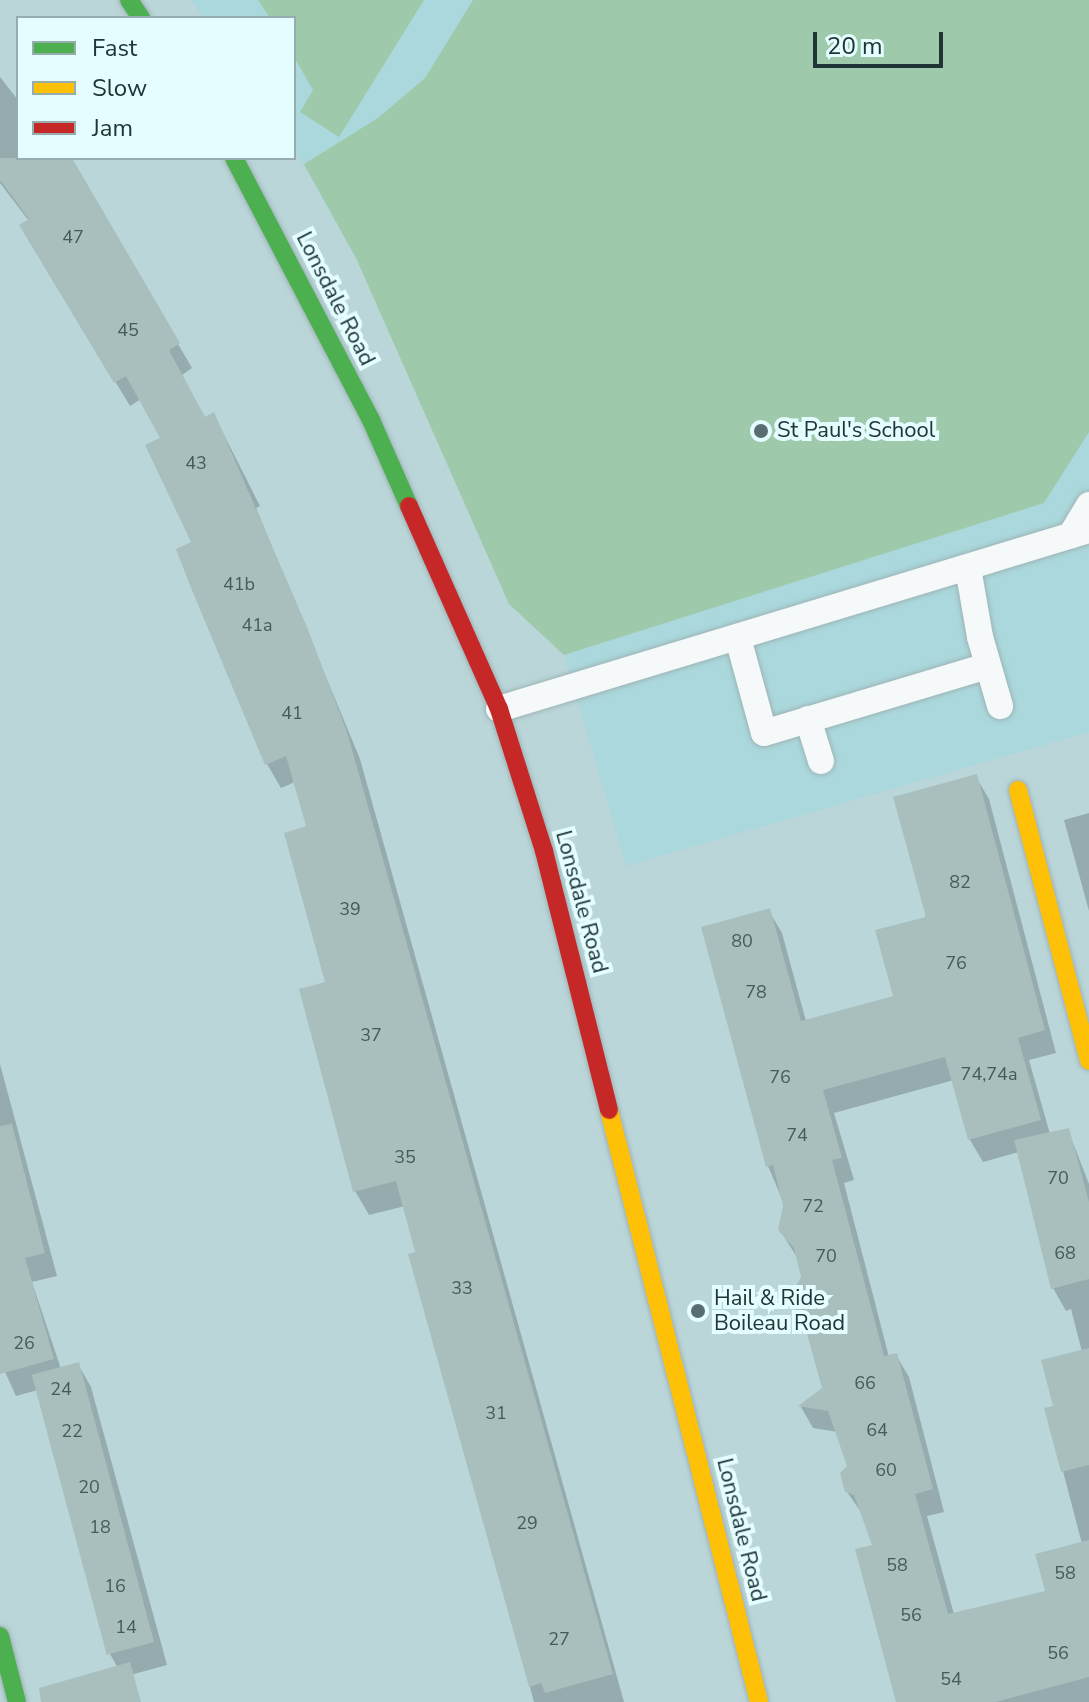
<!DOCTYPE html>
<html>
<head>
<meta charset="utf-8">
<style>
  body { margin:0 }
  #map { position:relative; width:1089px; height:1702px; overflow:hidden; background:#bbd6d9; font-family:"Nunito Sans",sans-serif }
  div>[style] { position:absolute }
  [style*='--x'] { left:calc(var(--x)*1px); top:calc(var(--y)*1px); width:calc(var(--w)*1px); rotate:calc(var(--a)*1deg) }
  .built>* { inset:0; background:#aad8dc }
  .green>* { inset:0; background:#9ecaab }
  .shadow>* { inset:0; background:#0003 }
  .building>* { inset:0; background:#a9bfbe; transform-origin:0 0 }
  .roads { filter:drop-shadow(0 0 2px #9eb4b6) drop-shadow(0 0 2px #9eb4b6) }
  .lane>* { height:26px; margin:-13px; padding:0 13px; transform-origin:13px; border-radius:13px; background:#f5f9f9 }
  .fast>* { height:18px; margin:-9px; padding:0 9px; transform-origin:9px; border-radius:9px; background:#4caf50 }
  .slow>* { height:18px; margin:-9px; padding:0 9px; transform-origin:9px; border-radius:9px; background:#ffc107 }
  .jam>* { height:18px; margin:-9px; padding:0 9px; transform-origin:9px; border-radius:9px; background:#c62828 }
  .dots>* { width:22px; height:22px; translate:-50% -50%; box-sizing:border-box; border:4px solid #e4fdff; border-radius:50% }
  span { translate:-50% -50%; white-space:nowrap; text-align:center; line-height:1.15; -webkit-text-stroke:8px #e4fdff; paint-order:stroke }
  .number-label { font-size:18px; color:#455a5b }
  .number-label span { -webkit-text-stroke-width:0 }
  .street-label { font-size:22px; color:#213537 }
  .poi-label { font-size:22px; color:#213537 }
  .left { translate:0 -50%; text-align:left }
  .legend { position:absolute; left:16px; top:16px; width:280px; height:144px; box-sizing:border-box; background:#e4fdff; border:2px solid #96adaf; margin:0; padding:10px 14px; list-style:none; font-size:24px; color:#213537 }
  .legend li { display:flex; align-items:center; gap:16px; height:40px }
  .legend b { width:40px; border:2px solid #96adaf }
  .scale { position:absolute; left:813px; top:32px; width:130px; height:36px; box-sizing:border-box; border:4px solid #213537; border-top:0; padding-left:10px; font-size:24px; line-height:28px; white-space:nowrap; color:#213537; -webkit-text-stroke:6px #e4fdff; paint-order:stroke }
</style>
</head>
<body>
<div id="map">
  <div class="built">
    <i style="clip-path:polygon(191px 0,1089px 0,1089px 732px,626px 866px,564px 655px,509px 604px,356px 258px,294px 149px,294px 18px,203px 18px)"></i>
  </div>
  <div class="green">
    <i style="clip-path:polygon(258px 0,424px 0,339px 137px,300px 112px,313px 90px,294px 57px,294px 18px,270px 18px)"></i>
    <i style="clip-path:polygon(473px 0,1089px 0,1089px 432px,1044px 503px,564px 655px,509px 604px,356px 258px,304px 164px,378px 118px,425px 78px)"></i>
  </div>
  <div class="shadow">
    <i style="clip-path:polygon(0 77px,18px 100px,18px 158px,64px 158px,85px 184px,192px 368px,182px 375px,205px 419px,214px 415px,260px 506px,256px 508px,360px 759px,624px 1702px,534px 1702px,411px 1255px,417px 1253px,405px 1206px,369px 1215px,355px 1191px,308px 828px,295px 782px,281px 788px,267px 764px,163px 439px,141px 399px,130px 406px,36px 250px,29px 221px,0 183px)"></i>
    <i style="clip-path:polygon(evenodd,976px 777px,989px 799px,1056px 1053px,1029px 1060px,1050px 1134px,1068px 1130px,1089px 1184px,1089px 1702px,898px 1702px,874px 1546px,863px 1515px,847px 1492px,850px 1467px,838px 1432px,813px 1428px,801px 1407px,824px 1389px,798px 1259px,780px 1230px,785px 1206px,768px 1166px,769px 911px,782px 933px,806px 1021px,896px 997px,976px 777px,954px 1080px,970px 1140px,983px 1162px,1019px 1152px,1053px 1288px,1066px 1311px,1071px 1309px,1082px 1352px,1055px 1408px,1047px 1410px,1082px 1544px,1047px 1592px,954px 1614px,927px 1516px,944px 1512px,909px 1377px,896px 1355px,889px 1357px,844px 1183px,854px 1180px,834px 1113px,954px 1080px)"></i>
    <i style="clip-path:polygon(1089px 813px,1089px 911px,1064px 820px)"></i>
    <i style="clip-path:polygon(0 1064px,57px 1276px,32px 1282px,61px 1369px,78px 1364px,91px 1387px,167px 1665px,123px 1677px,110px 1654px,38px 1390px,16px 1396px,0 1361px)"></i>
  </div>
  <div class="building">
    <i style="clip-path:polygon(0 158px,72px 158px,180px 343px,169px 350px,205px 417px,214px 412px,307px 627px,347px 732px,613px 1674px,545px 1693px,541px 1683px,529px 1687px,408px 1254px,415px 1252px,396px 1181px,353px 1192px,299px 989px,325px 982px,284px 833px,306px 826px,286px 756px,265px 765px,189px 583px,176px 549px,191px 542px,145px 445px,160px 438px,126px 376px,114px 383px,19px 225px,29px 219px,0 180px)"></i>
    <i style="clip-path:polygon(977px 774px,1045px 1030px,1018px 1038px,1041px 1120px,968px 1140px,945px 1057px,823px 1090px,842px 1158px,832px 1160px,884px 1356px,897px 1353px,933px 1489px,915px 1494px,948px 1614px,1045px 1591px,1035px 1554px,1089px 1540px,1089px 1677px,995px 1702px,896px 1702px,855px 1549px,872px 1545px,854px 1495px,845px 1492px,840px 1473px,847px 1466px,828px 1411px,798px 1406px,822px 1388px,804px 1323px,789px 1298px,801px 1277px,794px 1248px,778px 1230px,783px 1206px,773px 1165px,766px 1167px,701px 927px,770px 908px,801px 1021px,893px 996px,875px 930px,926px 917px,893px 797px)"></i>
    <i style="clip-path:polygon(12px 1124px,45px 1253px,25px 1258px,54px 1359px,0 1374px,0 1126px)"></i>
    <i style="clip-path:polygon(1069px 1128px,1089px 1202px,1089px 1279px,1051px 1289px,1014px 1140px)"></i>
    <i style="clip-path:polygon(1089px 1348px,1089px 1465px,1061px 1472px,1044px 1408px,1053px 1406px,1041px 1360px)"></i>
    <i style="left:79px;top:1362px;width:290px;height:49px;rotate:75deg"></i>
    <i style="clip-path:polygon(130px 1662px,141px 1702px,41px 1702px,39px 1688px)"></i>
  </div>
  <div class="roads">
    <div class="lane">
      <i style="--x:1071;--y:535;--w:35;--a:-59"></i>
      <i style="--x:968;--y:568;--w:70;--a:80.1"></i>
      <i style="--x:980;--y:637;--w:72;--a:73.8"></i>
      <i style="--x:738;--y:638;--w:98;--a:74.7"></i>
      <i style="--x:764;--y:733;--w:233;--a:-16.7"></i>
      <i style="--x:499;--y:709;--w:617;--a:-16.88"></i>
      <i style="--x:808;--y:719;--w:44;--a:72.8"></i>
    </div>
    <div class="fast">
      <i style="--x:129;--y:0;--w:22;--a:56"></i>
      <i style="--x:234;--y:158;--w:296;--a:62.4"></i>
      <i style="--x:371;--y:420;--w:94;--a:66.2"></i>
      <i style="--x:0;--y:1636;--w:68;--a:75.6"></i>
    </div>
    <div class="slow">
      <i style="--x:1018;--y:790;--w:280;--a:75.3"></i>
      <i style="--x:609;--y:1110;--w:611;--a:75.78"></i>
    </div>
    <div class="jam">
      <i style="--x:409;--y:506;--w:222;--a:66.1"></i>
      <i style="--x:499;--y:709;--w:149;--a:72.4"></i>
      <i style="--x:544;--y:851;--w:267;--a:75.9"></i>
    </div>
  </div>
  <div class="dots">
    <i style="left:761px;top:431px;background:#576d70"></i>
    <i style="left:698px;top:1311px;background:#576d70"></i>
  </div>
  <div class="number-label">
    <span style="left:73px;top:237px">47</span>
    <span style="left:128px;top:330px">45</span>
    <span style="left:196px;top:463px">43</span>
    <span style="left:239px;top:584px">41b</span>
    <span style="left:257px;top:625px">41a</span>
    <span style="left:292px;top:713px">41</span>
    <span style="left:960px;top:882px">82</span>
    <span style="left:350px;top:909px">39</span>
    <span style="left:742px;top:941px">80</span>
    <span style="left:956px;top:963px">76</span>
    <span style="left:756px;top:992px">78</span>
    <span style="left:371px;top:1035px">37</span>
    <span style="left:989px;top:1074px">74,74a</span>
    <span style="left:780px;top:1077px">76</span>
    <span style="left:797px;top:1135px">74</span>
    <span style="left:405px;top:1157px">35</span>
    <span style="left:1058px;top:1178px">70</span>
    <span style="left:813px;top:1206px">72</span>
    <span style="left:1065px;top:1253px">68</span>
    <span style="left:826px;top:1256px">70</span>
    <span style="left:462px;top:1288px">33</span>
    <span style="left:24px;top:1343px">26</span>
    <span style="left:865px;top:1383px">66</span>
    <span style="left:61px;top:1389px">24</span>
    <span style="left:496px;top:1413px">31</span>
    <span style="left:877px;top:1430px">64</span>
    <span style="left:72px;top:1431px">22</span>
    <span style="left:886px;top:1470px">60</span>
    <span style="left:89px;top:1487px">20</span>
    <span style="left:527px;top:1523px">29</span>
    <span style="left:100px;top:1527px">18</span>
    <span style="left:897px;top:1565px">58</span>
    <span style="left:1065px;top:1573px">58</span>
    <span style="left:115px;top:1586px">16</span>
    <span style="left:911px;top:1615px">56</span>
    <span style="left:126px;top:1627px">14</span>
    <span style="left:559px;top:1639px">27</span>
    <span style="left:1058px;top:1653px">56</span>
    <span style="left:951px;top:1679px">54</span>
  </div>
  <div class="street-label">
    <span style="left:335px;top:299px;rotate:63deg">Lonsdale Road</span>
    <span style="left:581px;top:902px;rotate:75deg">Lonsdale Road</span>
    <span style="left:741px;top:1530px;rotate:76deg">Lonsdale Road</span>
  </div>
  <div class="poi-label">
    <span class="left" style="left:777px;top:431px">St Paul's School</span>
    <span class="left" style="left:714px;top:1311px">Hail &amp; Ride<br>Boileau Road</span>
  </div>
  <ul class="legend">
  <li><b style="height:10px;background:#4caf50"></b>Fast</li>
  <li><b style="height:10px;background:#ffc107"></b>Slow</li>
  <li><b style="height:10px;background:#c62828"></b>Jam</li>
  </ul>
  <div class="scale">20 m</div>
</div>
</body>
</html>
